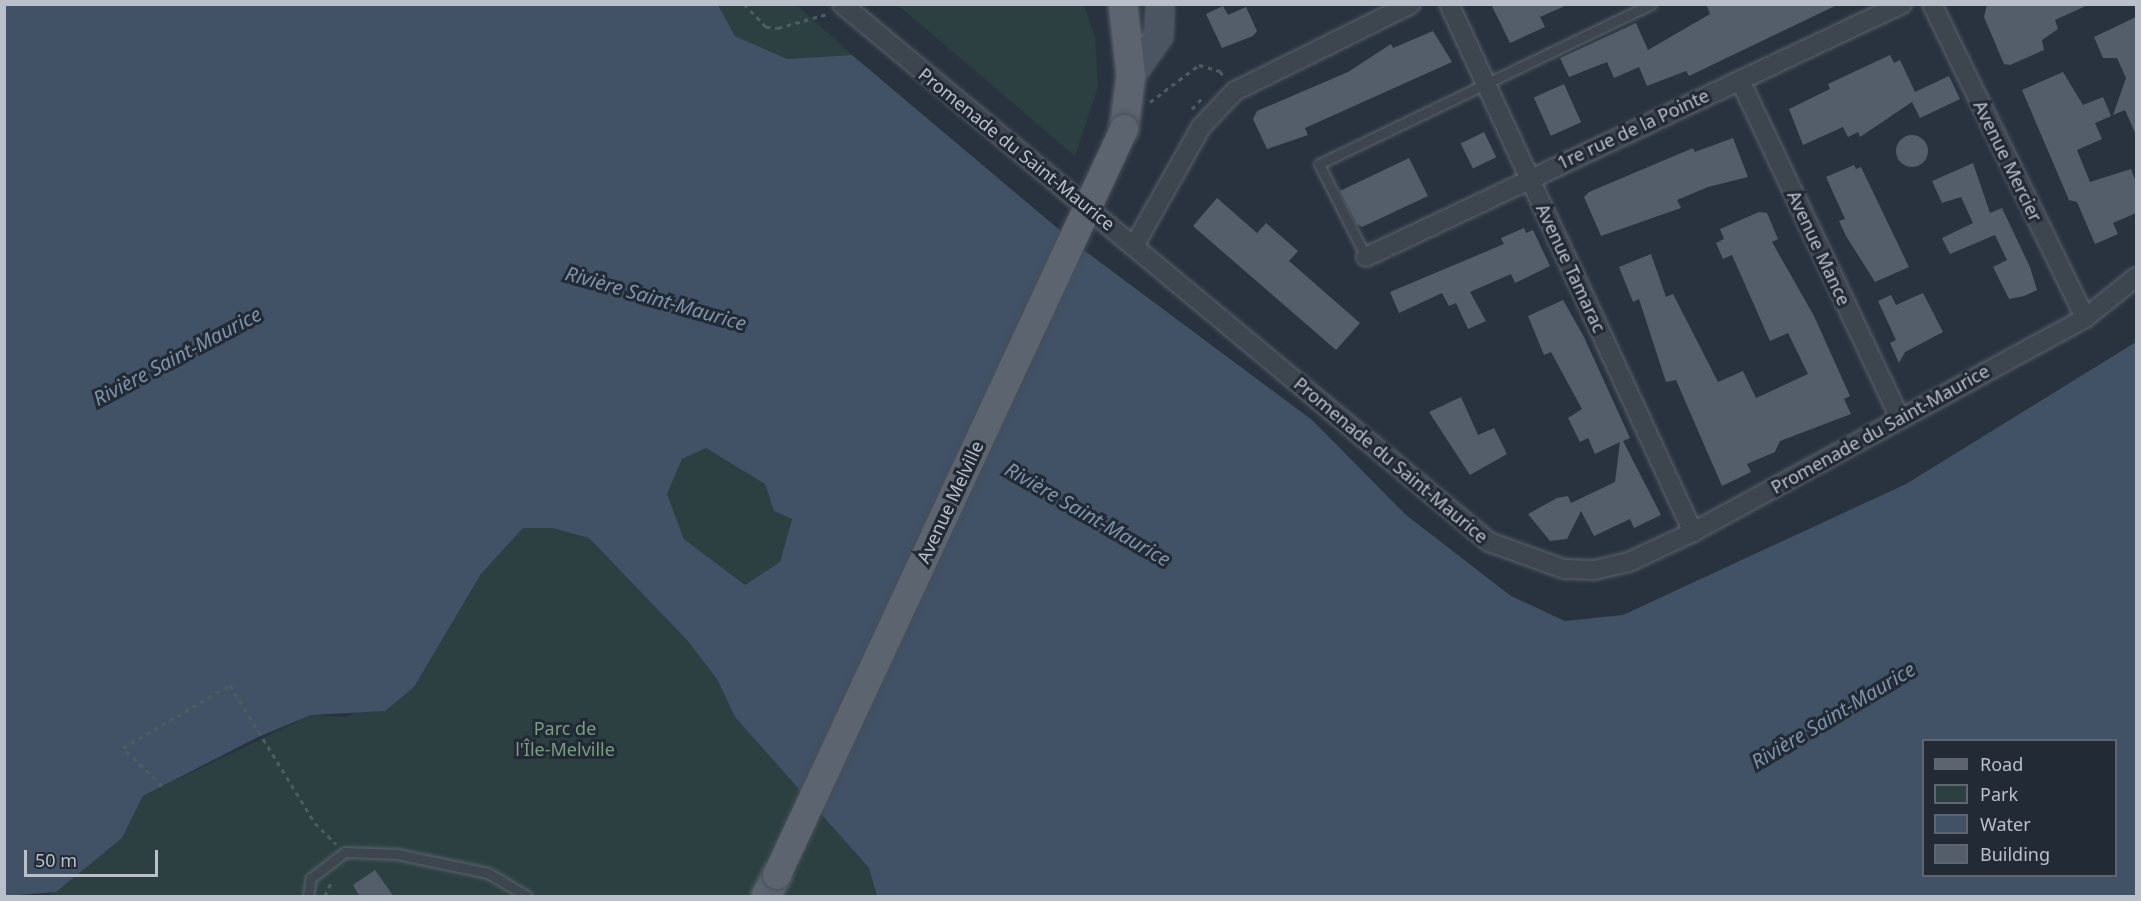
<!DOCTYPE html>
<html>
<head>
<meta charset="utf-8">
<style>
  body { margin:0 }
  #map { position:relative; width:2141px; height:901px; overflow:hidden; background:#29333f; font-family:"Noto Sans",sans-serif }
  div>[style] { position:absolute }
  [style*='--x'] { left:calc(var(--x)*1px); top:calc(var(--y)*1px); width:calc(var(--w)*1px); rotate:calc(var(--a)*1deg) }
  .green>* { inset:0; background:#2c4041 }
  .water>* { inset:0; background:#415266 }
  .building>* { inset:0; background:#535e6a; transform-origin:0 0 }
  .round { border-radius:50% }
  .path>* { height:3px; margin-top:-1.5px; transform-origin:0; background:repeating-linear-gradient(90deg,#4b5d5f 0 4.5px,transparent 0 9px) }
  .roads { filter:drop-shadow(0 0 2px #5b636d) drop-shadow(0 0 2px #5b636d) }
  .lane>* { height:9px; margin:-4.5px; padding:0 4.5px; transform-origin:4.5px; border-radius:4.5px; background:#3d454f }
  .street>* { height:18px; margin:-9px; padding:0 9px; transform-origin:9px; border-radius:9px; background:#3d454f }
  .secondary>* { height:26px; margin:-13px; padding:0 13px; transform-origin:13px; border-radius:13px; background:#4b5562 }
  .primary>* { height:28px; margin:-14px; padding:0 14px; transform-origin:14px; border-radius:14px; background:#5b646f }
  .bridges { filter:drop-shadow(0 0 2px #474e58) drop-shadow(0 0 2px #474e58) }
  .primary-bridge>* { height:28px; margin:-14px; padding:0 14px; transform-origin:14px; border-radius:14px; background:#5b646f }
  span { translate:-50% -50%; white-space:nowrap; text-align:center; line-height:1.15; -webkit-text-stroke:6px #222a35; paint-order:stroke }
  .street-label { font-size:18px; color:#bac0ca }
  .park-label { font-size:18px; color:#7a9d81 }
  .water-label { font-size:20px; color:#7e92aa; font-style:italic }
  .frame { position:absolute; inset:0; border:6px solid #bac0ca; pointer-events:none }
  .legend { position:absolute; left:1922px; top:739px; width:195px; height:138px; box-sizing:border-box; background:#222a35; border:2px solid #5f6671; margin:0; padding:8px 10px; list-style:none; font-size:18px; color:#bac0ca }
  .legend li { display:flex; align-items:center; gap:12px; height:30px }
  .legend b { width:30px; border:2px solid #5f6671 }
  .scale { position:absolute; left:24px; top:850px; width:134px; height:27px; box-sizing:border-box; border:3px solid #bac0ca; border-top:0; padding-left:8px; font-size:18px; line-height:21px; white-space:nowrap; color:#bac0ca; -webkit-text-stroke:4px #222a35; paint-order:stroke }
</style>
</head>
<body>
<div id="map">
  <div class="green">
    <i style="clip-path:polygon(718px 5px,797px 5px,852px 55px,787px 59px,735px 36px)"></i>
    <i style="clip-path:polygon(898px 5px,1084px 5px,1095px 38px,1098px 87px,1075px 156px)"></i>
    <i style="clip-path:polygon(706px 448px,765px 484px,774px 511px,792px 518px,780px 562px,745px 585px,684px 539px,667px 494px,682px 459px)"></i>
    <i style="clip-path:polygon(523px 528px,552px 528px,589px 538px,687px 640px,717px 679px,735px 717px,869px 868px,877px 896px,48px 896px,122px 838px,143px 796px,311px 715px,346px 717px,414px 687px,481px 574px)"></i>
  </div>
  <div class="water">
    <i style="clip-path:polygon(evenodd,5px 5px,718px 5px,735px 36px,787px 59px,852px 55px,1081px 248px,1312px 420px,1406px 515px,1511px 596px,1565px 621px,1623px 615px,1906px 484px,2136px 342px,2136px 896px,877px 896px,869px 868px,735px 717px,717px 679px,687px 640px,589px 538px,552px 528px,523px 528px,481px 574px,414px 687px,385px 711px,311px 715px,258px 737px,143px 796px,122px 838px,56px 892px,5px 896px,5px 5px,706px 448px,765px 484px,774px 511px,792px 519px,780px 562px,745px 585px,684px 539px,667px 494px,682px 459px,706px 448px,5px 5px,1924px 740px,2116px 740px,2116px 876px,1924px 876px,1924px 740px)"></i>
  </div>
  <div class="building">
    <i style="clip-path:polygon(1491px 4px,1569px 4px,1540px 17px,1545px 27px,1510px 43px)"></i>
    <i style="clip-path:polygon(1706px 4px,1837px 5px,1689px 76px,1686px 71px,1647px 86px,1639px 67px,1614px 78px,1607px 62px,1569px 77px,1560px 58px,1636px 23px,1648px 50px,1710px 14px)"></i>
    <i style="clip-path:polygon(1987px 4px,2090px 4px,2055px 20px,2058px 29px,2042px 40px,2044px 50px,2010px 65px,2004px 64px,1984px 17px)"></i>
    <i style="clip-path:polygon(1223px 6px,1228px 15px,1246px 7px,1257px 31px,1253px 36px,1222px 48px,1206px 14px)"></i>
    <i style="clip-path:polygon(2136px 17px,2136px 135px,2125px 110px,2113px 115px,2126px 78px,2117px 58px,2103px 58px,2094px 37px)"></i>
    <i style="clip-path:polygon(1433px 31px,1452px 62px,1305px 128px,1308px 135px,1267px 149px,1253px 119px,1257px 111px,1348px 72px,1391px 44px,1393px 48px)"></i>
    <i style="clip-path:polygon(1890px 55px,1894px 63px,1900px 60px,1915px 92px,1949px 76px,1960px 99px,1920px 118px,1912px 102px,1860px 137px,1858px 132px,1848px 137px,1843px 127px,1803px 145px,1789px 109px,1830px 89px,1828px 84px)"></i>
    <i style="clip-path:polygon(2063px 72px,2083px 105px,2103px 97px,2111px 116px,2095px 123px,2102px 139px,2077px 150px,2090px 182px,2131px 169px,2136px 182px,2136px 213px,2113px 223px,2118px 234px,2095px 244px,2077px 202px,2069px 200px,2022px 90px)"></i>
    <i style="left:1564px;top:84px;width:42px;height:33px;rotate:66deg"></i>
    <i style="left:1484px;top:132px;width:28px;height:26px;rotate:64deg"></i>
    <i class="round" style="left:1896px;top:135px;width:32px;height:32px"></i>
    <i style="clip-path:polygon(1733px 138px,1748px 177px,1708px 187px,1677px 200px,1681px 208px,1601px 236px,1584px 197px,1589px 192px,1693px 148px,1695px 152px)"></i>
    <i style="clip-path:polygon(1409px 158px,1428px 196px,1362px 227px,1357px 224px,1340px 191px)"></i>
    <i style="clip-path:polygon(1973px 163px,1990px 213px,2002px 208px,2030px 267px,2037px 290px,2024px 296px,2009px 299px,1993px 267px,2007px 260px,1995px 235px,1950px 254px,1942px 238px,1973px 223px,1961px 197px,1942px 203px,1932px 181px)"></i>
    <i style="clip-path:polygon(1854px 165px,1856px 169px,1861px 167px,1909px 267px,1875px 282px,1846px 236px,1839px 221px,1845px 219px,1826px 177px)"></i>
    <i style="clip-path:polygon(1217px 198px,1257px 233px,1266px 223px,1298px 251px,1289px 261px,1360px 323px,1336px 350px,1193px 226px)"></i>
    <i style="clip-path:polygon(1759px 212px,1767px 213px,1778px 239px,1772px 242px,1814px 316px,1850px 396px,1844px 399px,1851px 414px,1780px 441px,1775px 452px,1747px 464px,1751px 472px,1722px 486px,1676px 380px,1666px 382px,1639px 299px,1633px 302px,1619px 267px,1651px 254px,1666px 297px,1673px 294px,1718px 382px,1743px 371px,1756px 398px,1808px 374px,1788px 333px,1770px 341px,1732px 255px,1723px 259px,1716px 243px,1724px 239px,1720px 229px)"></i>
    <i style="clip-path:polygon(1524px 228px,1526px 233px,1533px 230px,1550px 266px,1515px 283px,1511px 274px,1470px 292px,1486px 321px,1468px 329px,1456px 303px,1449px 306px,1442px 293px,1399px 313px,1390px 292px,1504px 244px,1501px 238px)"></i>
    <i style="clip-path:polygon(1923px 293px,1943px 332px,1905px 352px,1899px 363px,1890px 343px,1896px 340px,1878px 301px,1891px 295px,1896px 305px)"></i>
    <i style="clip-path:polygon(1563px 300px,1584px 337px,1630px 438px,1623px 441px,1661px 515px,1634px 528px,1630px 519px,1594px 536px,1581px 511px,1567px 539px,1550px 541px,1528px 514px,1557px 498px,1568px 496px,1571px 503px,1615px 482px,1620px 442px,1595px 454px,1588px 438px,1580px 442px,1568px 418px,1582px 409px,1551px 352px,1544px 355px,1528px 316px)"></i>
    <i style="clip-path:polygon(1461px 397px,1478px 435px,1494px 428px,1507px 454px,1470px 475px,1429px 412px)"></i>
    <i style="clip-path:polygon(375px 870px,394px 897px,360px 897px,353px 885px)"></i>
  </div>
  <div class="path">
    <i style="--x:744;--y:4;--w:32;--a:46"></i>
    <i style="--x:766;--y:27;--w:12;--a:5"></i>
    <i style="--x:778;--y:28;--w:51;--a:-15.9"></i>
    <i style="--x:1150;--y:102;--w:61;--a:-37.1"></i>
    <i style="--x:1199;--y:65;--w:22;--a:16"></i>
    <i style="--x:1220;--y:71;--w:9;--a:58"></i>
    <i style="--x:1192;--y:109;--w:16;--a:-47"></i>
    <i style="--x:162;--y:786;--w:54;--a:-135.7"></i>
    <i style="--x:123;--y:748;--w:124;--a:-30.5"></i>
    <i style="--x:230;--y:685;--w:162;--a:58.4"></i>
    <i style="--x:315;--y:823;--w:30;--a:45"></i>
    <i style="--x:325;--y:896;--w:17;--a:-66"></i>
  </div>
  <div class="roads">
    <div class="lane">
      <i style="--x:1366;--y:257;--w:104;--a:-116.8"></i>
      <i style="--x:1319;--y:164;--w:369;--a:-25.7"></i>
      <i style="--x:308;--y:896;--w:18;--a:-81"></i>
      <i style="--x:311;--y:878;--w:43;--a:-37.4"></i>
      <i style="--x:345;--y:852;--w:52;--a:2.2"></i>
      <i style="--x:397;--y:854;--w:93;--a:11.8"></i>
      <i style="--x:488;--y:873;--w:45;--a:30.5"></i>
    </div>
    <div class="street">
      <i style="--x:842;--y:4;--w:841;--a:39.74"></i>
      <i style="--x:1489;--y:542;--w:80;--a:19.8"></i>
      <i style="--x:1564;--y:569;--w:30;--a:2"></i>
      <i style="--x:1594;--y:570;--w:36;--a:-13"></i>
      <i style="--x:1629;--y:562;--w:71;--a:-25.1"></i>
      <i style="--x:1693;--y:532;--w:447;--a:-28.6"></i>
      <i style="--x:2085;--y:318;--w:65;--a:-38.8"></i>
      <i style="--x:1449;--y:4;--w:582;--a:65.2"></i>
      <i style="--x:1932;--y:4;--w:349;--a:64"></i>
      <i style="--x:1740;--y:80;--w:373;--a:64.7"></i>
      <i style="--x:1134;--y:246;--w:137;--a:-60.6"></i>
      <i style="--x:1201;--y:127;--w:50;--a:-46.6"></i>
      <i style="--x:1235;--y:91;--w:196;--a:-26.3"></i>
      <i style="--x:1366;--y:257;--w:593;--a:-25.27"></i>
    </div>
    <div class="secondary">
      <i style="--x:1131;--y:75;--w:48;--a:-54.3"></i>
      <i style="--x:1159;--y:36;--w:32;--a:-88"></i>
    </div>
    <div class="primary">
      <i style="--x:1123;--y:4;--w:71;--a:83.6"></i>
      <i style="--x:1131;--y:75;--w:54;--a:97.4"></i>
      <i style="--x:766;--y:896;--w:24;--a:-62"></i>
    </div>
  </div>
  <div class="bridges">
    <div class="primary-bridge">
      <i style="--x:777;--y:875;--w:823;--a:-65.05"></i>
    </div>
  </div>
  <div class="street-label">
    <span style="left:1633px;top:129px;rotate:-25deg">1re rue de la Pointe</span>
    <span style="left:1017px;top:149px;rotate:39deg">Promenade du Saint-Maurice</span>
    <span style="left:2008px;top:161px;rotate:64deg">Avenue Mercier</span>
    <span style="left:1819px;top:248px;rotate:65deg">Avenue Mance</span>
    <span style="left:1571px;top:268px;rotate:65deg">Avenue Tamarac</span>
    <span style="left:1880px;top:429px;rotate:-29deg">Promenade du Saint-Maurice</span>
    <span style="left:1391px;top:460px;rotate:40deg">Promenade du Saint-Maurice</span>
    <span style="left:950px;top:502px;rotate:-65deg">Avenue Melville</span>
  </div>
  <div class="park-label">
    <span style="left:565px;top:739px">Parc de<br>l'Île-Melville</span>
  </div>
  <div class="water-label">
    <span style="left:656px;top:298px;rotate:16deg">Rivière Saint-Maurice</span>
    <span style="left:177px;top:356px;rotate:-28deg">Rivière Saint-Maurice</span>
    <span style="left:1088px;top:514px;rotate:30deg">Rivière Saint-Maurice</span>
    <span style="left:1833px;top:715px;rotate:-31deg">Rivière Saint-Maurice</span>
  </div>
  <div class="frame"></div>
  <ul class="legend">
  <li><b style="height:8px;background:#5b646f"></b>Road</li>
  <li><b style="height:16px;background:#2c4041"></b>Park</li>
  <li><b style="height:16px;background:#415266"></b>Water</li>
  <li><b style="height:16px;background:#535e6a"></b>Building</li>
  </ul>
  <div class="scale">50 m</div>
</div>
</body>
</html>
